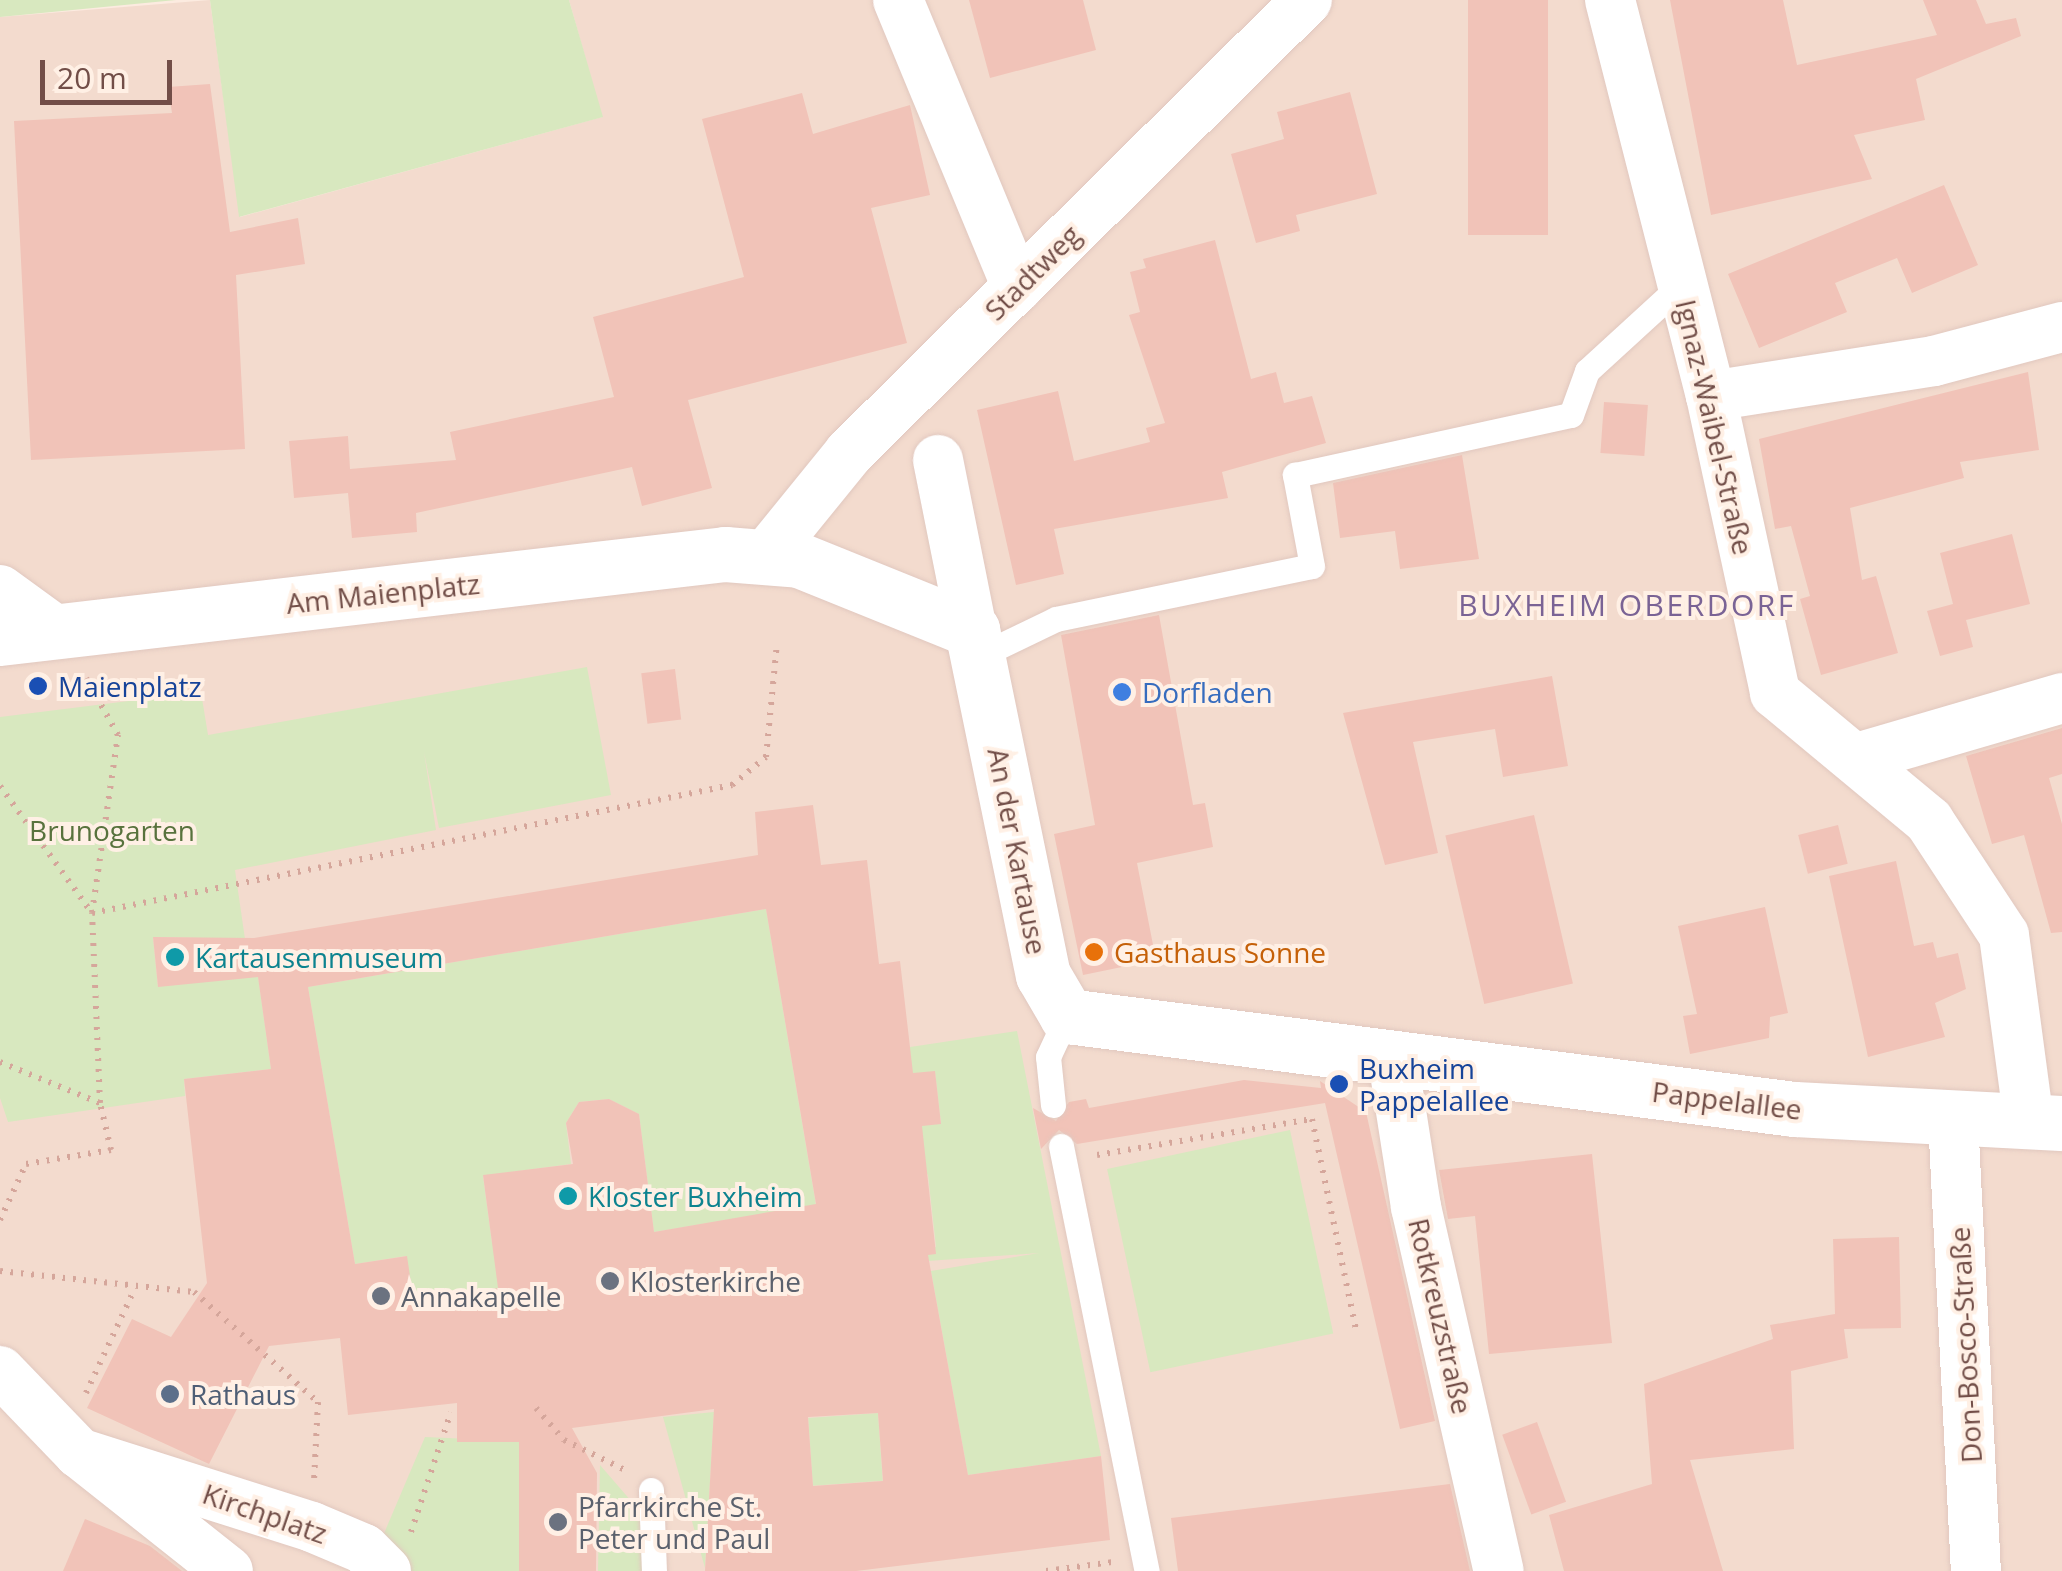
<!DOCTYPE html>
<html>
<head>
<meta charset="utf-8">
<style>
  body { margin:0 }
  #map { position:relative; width:2062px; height:1571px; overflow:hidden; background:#fcebe0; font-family:"Open Sans",sans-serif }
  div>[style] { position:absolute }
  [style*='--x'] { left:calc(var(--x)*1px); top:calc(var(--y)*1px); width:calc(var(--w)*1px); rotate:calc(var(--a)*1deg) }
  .residential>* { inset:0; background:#f3dbce }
  .green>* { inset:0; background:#d8e8bf; transform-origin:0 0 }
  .building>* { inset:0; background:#f1c3b8; transform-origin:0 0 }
  .path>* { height:6px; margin-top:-3px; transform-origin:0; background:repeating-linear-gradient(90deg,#d5a69b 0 2.5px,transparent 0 10.5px) }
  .roads { filter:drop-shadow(0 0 2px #e1c8bf) drop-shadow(0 0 2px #e1c8bf) }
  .service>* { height:25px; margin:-12.5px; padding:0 12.5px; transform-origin:12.5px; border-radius:12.5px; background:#fff }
  .minor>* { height:50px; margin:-25px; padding:0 25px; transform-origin:25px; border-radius:25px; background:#fff }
  .tertiary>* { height:55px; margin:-27.5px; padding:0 27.5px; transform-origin:27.5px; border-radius:27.5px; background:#fff }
  .dots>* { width:28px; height:28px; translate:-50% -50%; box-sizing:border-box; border:5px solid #fff0e5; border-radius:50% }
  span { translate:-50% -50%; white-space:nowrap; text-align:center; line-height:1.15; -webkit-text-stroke:8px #fff0e5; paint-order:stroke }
  .street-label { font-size:28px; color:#724e48 }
  .transit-label { font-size:28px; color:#164399 }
  .left { translate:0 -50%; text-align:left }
  .shop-label { font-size:28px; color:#366cbe }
  .park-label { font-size:28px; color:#58723d }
  .food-label { font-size:28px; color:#c56008 }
  .culture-label { font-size:28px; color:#0d838f }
  .worship-label { font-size:28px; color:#5b616d }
  .service-label { font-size:28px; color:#4e5e75 }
  .neighbourhood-label { font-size:30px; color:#7a6395; letter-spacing:2.5px }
  .scale { position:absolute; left:40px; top:60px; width:132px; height:45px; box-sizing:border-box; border:5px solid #724e48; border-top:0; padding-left:12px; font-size:30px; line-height:35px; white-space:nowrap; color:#724e48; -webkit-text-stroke:8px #fff0e5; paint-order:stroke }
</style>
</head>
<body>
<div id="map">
  <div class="residential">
    <i style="clip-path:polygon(210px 0,240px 217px,602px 117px,569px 0,2062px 0,2062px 1571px,0 1571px,0 17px)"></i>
  </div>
  <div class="green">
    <i style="clip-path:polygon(0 0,176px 0,0 17px)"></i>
    <i style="clip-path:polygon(210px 0,569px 0,603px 117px,239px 217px)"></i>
    <i style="clip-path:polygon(587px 667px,611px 795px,439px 828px,424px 752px,436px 830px,235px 870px,245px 939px,153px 937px,158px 987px,256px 962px,271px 1069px,184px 1079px,185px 1096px,8px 1122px,0 1098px,0 717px,201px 692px,208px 735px)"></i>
    <i style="clip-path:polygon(766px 909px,816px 1205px,654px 1232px,639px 1114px,609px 1099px,579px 1102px,566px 1123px,571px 1164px,483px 1176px,492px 1243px,538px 1237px,565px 1277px,414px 1303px,406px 1256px,355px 1264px,308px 987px)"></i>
    <i style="clip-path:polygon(1017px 1031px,1101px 1456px,968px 1475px,931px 1271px,1039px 1253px,900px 1263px,898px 1251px,936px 1247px,928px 1175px,883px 1130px,941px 1123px,935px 1072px,868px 1078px,910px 1047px)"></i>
    <i style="left:1290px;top:1130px;width:208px;height:187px;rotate:78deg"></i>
    <i style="clip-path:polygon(714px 1412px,705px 1568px,663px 1417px)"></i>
    <i style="left:878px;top:1413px;width:68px;height:70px;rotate:86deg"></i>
    <i style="clip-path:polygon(425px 1437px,536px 1442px,519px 1571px,368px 1571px)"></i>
    <i style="clip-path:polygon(600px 1465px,651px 1524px,651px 1571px,598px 1571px)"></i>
  </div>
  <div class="building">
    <i style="clip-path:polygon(969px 0,1083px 0,1096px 50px,990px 78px)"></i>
    <i style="left:1468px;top:0;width:80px;height:235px"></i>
    <i style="clip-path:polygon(1670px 0,1783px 0,1797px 65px,1937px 35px,1923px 0,1976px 0,1986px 24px,2016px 18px,2021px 36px,1916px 79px,1925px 120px,1854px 135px,1872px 179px,1711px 215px)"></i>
    <i style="clip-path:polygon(210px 84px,230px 232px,298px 218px,305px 264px,236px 275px,245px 449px,31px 460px,14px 121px,172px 113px,168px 87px)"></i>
    <i style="clip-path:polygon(1350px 92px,1377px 194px,1296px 215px,1300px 231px,1256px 243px,1231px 154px,1284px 139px,1277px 112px)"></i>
    <i style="clip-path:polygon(802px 93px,813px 134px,910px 105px,930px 195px,871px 208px,907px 343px,688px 400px,712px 488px,642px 506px,632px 467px,416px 513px,417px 532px,352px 538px,348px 493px,294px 498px,289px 441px,348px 436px,350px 469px,456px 460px,450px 432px,614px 397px,593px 317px,744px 277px,702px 119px)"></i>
    <i style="clip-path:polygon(1944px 185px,1978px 265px,1912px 293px,1897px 258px,1835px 283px,1847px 312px,1759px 348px,1728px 274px)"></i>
    <i style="clip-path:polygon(1215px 240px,1251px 379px,1276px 372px,1284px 403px,1312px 396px,1326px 443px,1222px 472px,1228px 498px,1054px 529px,1064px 574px,1016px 585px,977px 410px,1058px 391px,1074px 461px,1150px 442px,1146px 428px,1165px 423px,1129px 315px,1140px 312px,1130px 272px,1146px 268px,1143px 259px)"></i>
    <i style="clip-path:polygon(2028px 372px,2039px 450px,1960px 462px,1964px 478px,1850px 508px,1862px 580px,1876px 576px,1898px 653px,1821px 675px,1800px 599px,1810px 596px,1791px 526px,1775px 529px,1759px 439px)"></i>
    <i style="left:1604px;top:402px;width:44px;height:51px;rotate:4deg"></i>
    <i style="clip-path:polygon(1462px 455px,1479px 559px,1400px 569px,1395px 531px,1340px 538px,1333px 483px)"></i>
    <i style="clip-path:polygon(2012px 534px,2030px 604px,1966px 620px,1973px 647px,1940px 656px,1927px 611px,1953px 604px,1940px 553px)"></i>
    <i style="clip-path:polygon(1159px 615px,1193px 805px,1205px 803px,1213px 847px,1137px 863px,1156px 960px,1083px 975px,1054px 834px,1095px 825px,1061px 635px)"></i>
    <i style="left:675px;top:669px;width:51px;height:34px;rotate:83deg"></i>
    <i style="clip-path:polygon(1552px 676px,1568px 766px,1503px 777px,1495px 729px,1413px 742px,1438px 853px,1385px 865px,1343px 713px)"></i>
    <i style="clip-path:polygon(2062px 728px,2062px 774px,2049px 778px,2062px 824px,2062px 932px,2051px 933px,2024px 835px,1992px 844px,1966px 756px)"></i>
    <i style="clip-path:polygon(evenodd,813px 805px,821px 865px,867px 860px,879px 964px,900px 961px,913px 1073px,935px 1071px,941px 1124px,922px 1126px,936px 1254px,928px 1255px,968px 1475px,1101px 1456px,1110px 1540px,856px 1571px,705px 1571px,714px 1409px,572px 1428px,597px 1473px,596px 1571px,519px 1571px,519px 1442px,457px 1442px,457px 1403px,348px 1415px,340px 1338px,269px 1346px,209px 1464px,87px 1408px,132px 1319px,171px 1337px,207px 1283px,184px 1079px,271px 1069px,258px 977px,158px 987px,153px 937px,254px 938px,758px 855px,755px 812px,813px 805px,766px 909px,816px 1204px,654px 1232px,639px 1114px,609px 1099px,579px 1102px,566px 1123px,573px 1164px,483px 1175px,498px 1288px,414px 1303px,407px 1256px,355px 1264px,308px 987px,766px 909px,813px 805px,878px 1413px,883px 1481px,813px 1486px,808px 1417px,878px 1413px)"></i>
    <i style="left:1534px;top:815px;width:173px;height:91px;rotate:77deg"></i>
    <i style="left:1838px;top:825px;width:40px;height:41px;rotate:76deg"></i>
    <i style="clip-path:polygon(1896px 861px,1914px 946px,1933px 942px,1937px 958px,1958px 953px,1966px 989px,1935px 1003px,1945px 1037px,1868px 1057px,1829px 876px)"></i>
    <i style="clip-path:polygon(1765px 907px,1788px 1013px,1770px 1017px,1769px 1038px,1690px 1054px,1683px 1016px,1697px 1014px,1678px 926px)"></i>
    <i style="clip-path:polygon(1244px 1080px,1321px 1088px,1320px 1081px,1366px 1112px,1435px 1421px,1400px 1429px,1325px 1103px,1077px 1144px,1059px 1130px,1041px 1149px,1033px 1108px,1056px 1121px,1069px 1102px,1086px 1099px,1089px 1108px)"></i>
    <i style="clip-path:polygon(1592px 1154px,1612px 1343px,1489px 1354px,1475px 1216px,1448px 1219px,1439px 1170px)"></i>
    <i style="clip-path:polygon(1899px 1237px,1901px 1328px,1844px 1329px,1848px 1358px,1791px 1371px,1794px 1449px,1690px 1460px,1723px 1571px,1564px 1571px,1549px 1515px,1652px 1484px,1644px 1384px,1773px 1339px,1770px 1325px,1835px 1314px,1833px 1239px)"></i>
    <i style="left:1537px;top:1422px;width:85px;height:37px;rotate:70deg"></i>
    <i style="clip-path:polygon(1450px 1484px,1470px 1571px,1178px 1571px,1171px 1518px)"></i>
    <i style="clip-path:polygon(85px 1519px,150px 1546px,182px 1571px,63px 1571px)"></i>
  </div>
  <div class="path">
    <i style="--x:0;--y:786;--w:157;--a:54.1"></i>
    <i style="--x:92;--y:913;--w:653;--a:-11.31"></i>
    <i style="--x:732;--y:785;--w:44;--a:-39.5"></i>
    <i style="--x:766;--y:757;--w:115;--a:-84.5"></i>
    <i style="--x:0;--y:1062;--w:108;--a:22.3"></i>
    <i style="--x:1097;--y:1155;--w:218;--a:-9.5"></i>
    <i style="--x:1312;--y:1119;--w:216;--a:78.2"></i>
    <i style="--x:0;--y:1220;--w:62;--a:-65.1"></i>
    <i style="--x:26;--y:1164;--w:86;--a:-9.4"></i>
    <i style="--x:111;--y:1150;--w:48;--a:-103.2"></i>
    <i style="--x:100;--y:1103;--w:190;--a:-92.4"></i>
    <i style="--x:92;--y:913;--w:180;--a:-81.7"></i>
    <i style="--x:118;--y:735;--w:65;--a:-119.3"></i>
    <i style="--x:0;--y:1271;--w:195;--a:6.2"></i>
    <i style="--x:194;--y:1292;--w:166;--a:41.6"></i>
    <i style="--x:318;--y:1402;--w:78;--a:92.9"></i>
    <i style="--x:86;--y:1393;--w:114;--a:-65"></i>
    <i style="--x:536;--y:1408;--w:43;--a:48.8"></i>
    <i style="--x:564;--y:1440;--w:70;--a:26.2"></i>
    <i style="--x:411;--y:1532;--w:126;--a:-71.6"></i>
    <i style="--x:1046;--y:1571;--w:68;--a:-7.7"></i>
  </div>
  <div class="roads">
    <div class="service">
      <i style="--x:979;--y:656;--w:85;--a:-25.7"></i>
      <i style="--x:1056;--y:619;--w:261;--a:-11.7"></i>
      <i style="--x:1312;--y:566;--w:93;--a:-100.6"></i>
      <i style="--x:1295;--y:475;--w:282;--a:-12.3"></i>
      <i style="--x:1571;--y:415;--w:47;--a:-70"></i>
      <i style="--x:1587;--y:371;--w:127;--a:-42.5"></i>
      <i style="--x:1053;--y:1105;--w:48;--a:-95.9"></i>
      <i style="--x:1048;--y:1057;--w:45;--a:-65.1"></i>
      <i style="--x:1061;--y:1146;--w:434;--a:78.6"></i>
      <i style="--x:651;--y:1490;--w:81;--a:87.9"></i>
    </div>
    <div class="minor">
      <i style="--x:898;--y:0;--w:311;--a:67.5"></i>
      <i style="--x:1610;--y:0;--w:409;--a:75.7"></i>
      <i style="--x:1711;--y:396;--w:304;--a:77.8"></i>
      <i style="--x:1775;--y:693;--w:200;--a:39.7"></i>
      <i style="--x:1929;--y:821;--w:136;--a:56.7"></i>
      <i style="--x:2004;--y:935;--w:190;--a:82.4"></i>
      <i style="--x:1711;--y:396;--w:226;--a:-8.9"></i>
      <i style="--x:1934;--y:361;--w:132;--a:-14.9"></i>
      <i style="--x:938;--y:460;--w:173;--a:78.7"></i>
      <i style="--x:767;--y:554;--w:130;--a:-50.9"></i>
      <i style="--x:849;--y:453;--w:644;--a:-44.69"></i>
      <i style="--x:0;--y:590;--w:68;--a:36"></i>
      <i style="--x:1857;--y:758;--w:214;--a:-16.3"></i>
      <i style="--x:1393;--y:1060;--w:149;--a:81.1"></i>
      <i style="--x:1416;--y:1207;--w:373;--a:77.2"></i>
      <i style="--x:1953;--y:1119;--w:453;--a:87.1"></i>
      <i style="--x:0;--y:1371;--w:114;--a:46.1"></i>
      <i style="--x:79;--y:1453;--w:190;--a:38.4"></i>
      <i style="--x:79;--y:1453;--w:244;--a:17.6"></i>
      <i style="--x:312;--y:1527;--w:56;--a:22.9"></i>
      <i style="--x:364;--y:1549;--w:31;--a:45"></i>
    </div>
    <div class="tertiary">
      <i style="--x:0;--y:638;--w:730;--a:-6.61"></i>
      <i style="--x:725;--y:554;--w:74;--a:4.6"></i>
      <i style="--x:799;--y:560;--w:187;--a:22"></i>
      <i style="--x:972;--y:630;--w:352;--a:78.4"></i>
      <i style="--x:1043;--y:975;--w:48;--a:59.7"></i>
      <i style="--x:1067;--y:1016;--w:733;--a:7.29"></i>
      <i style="--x:1794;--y:1109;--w:268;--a:3"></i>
    </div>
  </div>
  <div class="dots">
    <i style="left:38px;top:686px;background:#1a4fb4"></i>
    <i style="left:1122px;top:692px;background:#3f7fe0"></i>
    <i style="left:1094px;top:952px;background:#e8710a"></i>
    <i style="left:175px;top:957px;background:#0f9aa8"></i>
    <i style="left:1339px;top:1084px;background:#1a4fb4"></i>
    <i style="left:568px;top:1196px;background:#0f9aa8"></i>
    <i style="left:610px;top:1281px;background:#6b7280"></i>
    <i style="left:381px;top:1296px;background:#6b7280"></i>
    <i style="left:170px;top:1394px;background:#5c6f8a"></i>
    <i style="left:558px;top:1522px;background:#6b7280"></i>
  </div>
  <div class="street-label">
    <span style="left:1032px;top:272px;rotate:-45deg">Stadtweg</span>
    <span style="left:1715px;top:427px;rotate:77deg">Ignaz-Waibel-Straße</span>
    <span style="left:383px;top:593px;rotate:-6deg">Am Maienplatz</span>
    <span style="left:1018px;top:851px;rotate:79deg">An der Kartause</span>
    <span style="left:1727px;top:1100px;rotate:7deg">Pappelallee</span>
    <span style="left:1441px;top:1316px;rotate:77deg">Rotkreuzstraße</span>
    <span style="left:1965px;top:1345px;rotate:-93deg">Don-Bosco-Straße</span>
    <span style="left:265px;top:1513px;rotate:19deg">Kirchplatz</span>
  </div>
  <div class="transit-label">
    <span class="left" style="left:58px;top:686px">Maienplatz</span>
    <span class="left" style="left:1359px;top:1084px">Buxheim<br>Pappelallee</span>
  </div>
  <div class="shop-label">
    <span class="left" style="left:1142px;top:692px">Dorfladen</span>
  </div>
  <div class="park-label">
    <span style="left:112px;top:830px">Brunogarten</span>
  </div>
  <div class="food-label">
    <span class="left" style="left:1114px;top:952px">Gasthaus Sonne</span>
  </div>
  <div class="culture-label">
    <span class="left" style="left:195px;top:957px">Kartausenmuseum</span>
    <span class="left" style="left:588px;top:1196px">Kloster Buxheim</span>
  </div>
  <div class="worship-label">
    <span class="left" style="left:630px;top:1281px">Klosterkirche</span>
    <span class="left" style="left:401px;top:1296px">Annakapelle</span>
    <span class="left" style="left:578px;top:1522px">Pfarrkirche St.<br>Peter und Paul</span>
  </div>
  <div class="service-label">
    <span class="left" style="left:190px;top:1394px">Rathaus</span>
  </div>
  <div class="neighbourhood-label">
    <span style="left:1627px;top:605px">BUXHEIM OBERDORF</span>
  </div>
  <div class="scale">20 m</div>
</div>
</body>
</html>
